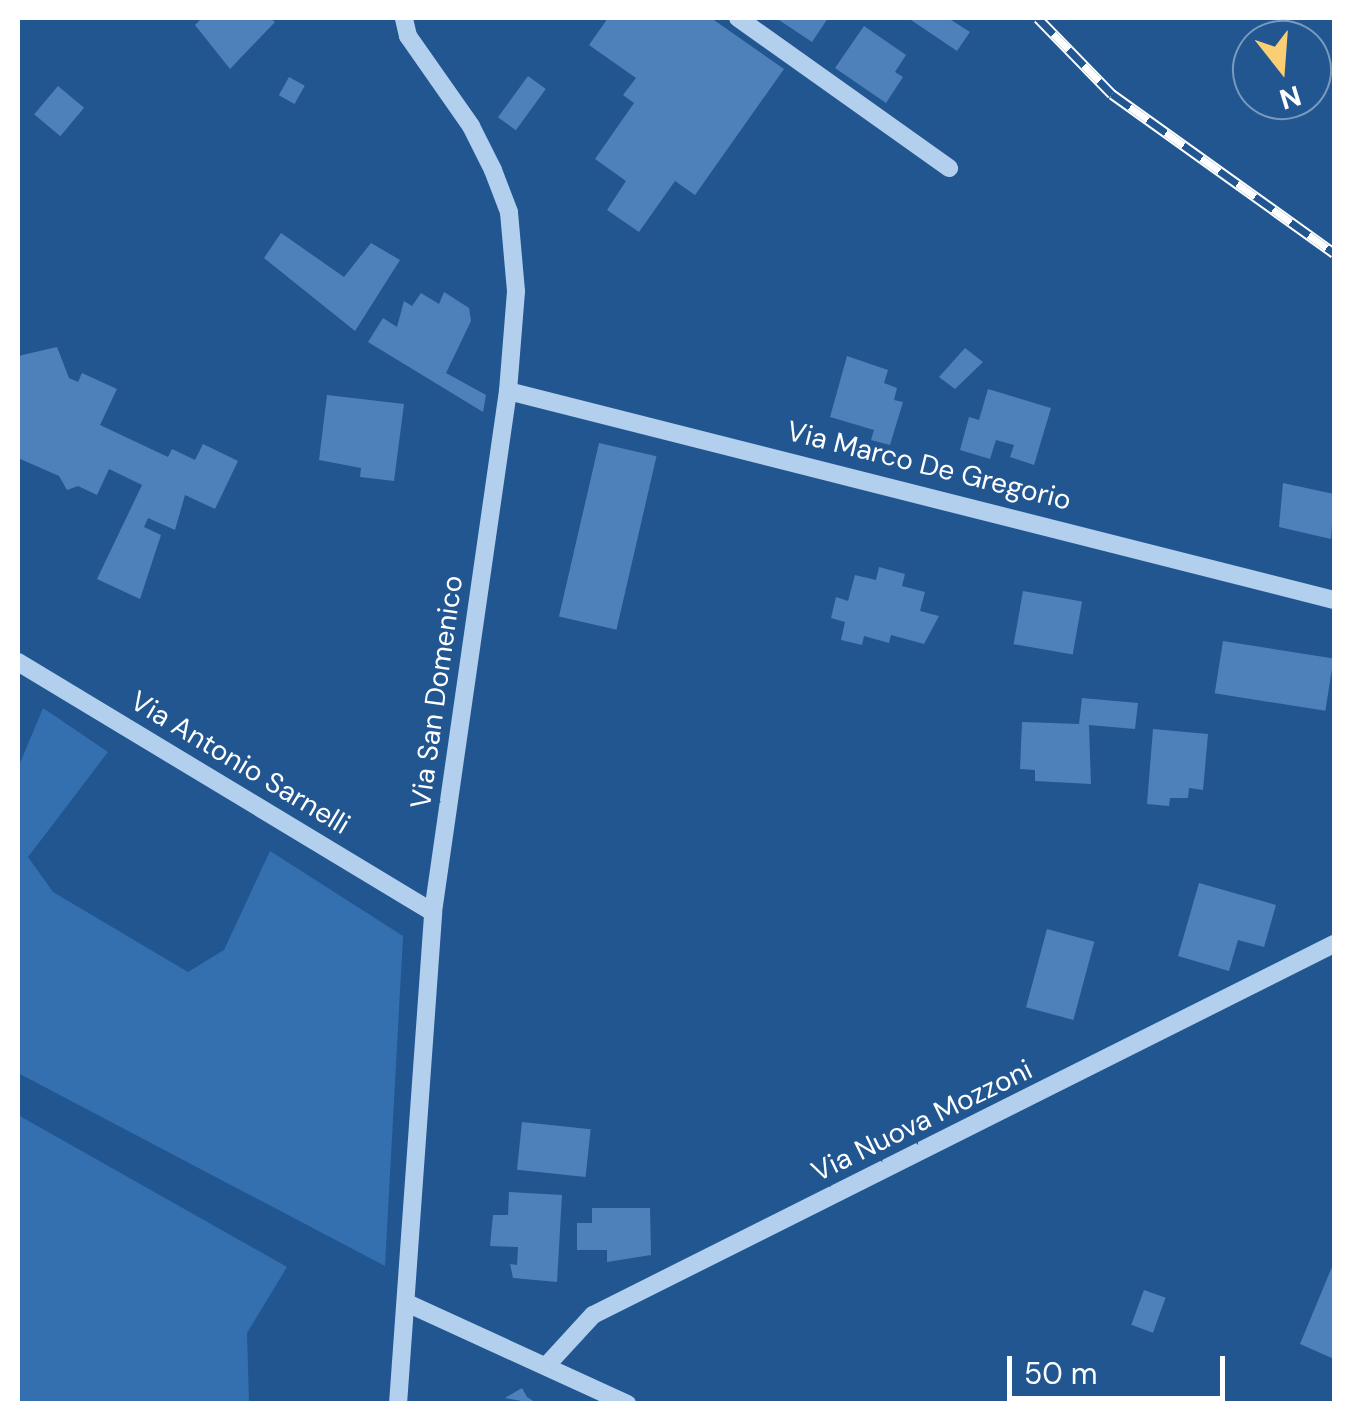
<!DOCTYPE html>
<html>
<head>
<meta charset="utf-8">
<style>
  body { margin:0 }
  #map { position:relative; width:1352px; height:1421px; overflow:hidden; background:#215691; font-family:"DM Sans",sans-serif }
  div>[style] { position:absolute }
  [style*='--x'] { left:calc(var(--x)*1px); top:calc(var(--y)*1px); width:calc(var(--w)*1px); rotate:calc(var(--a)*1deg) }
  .green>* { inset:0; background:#3470af }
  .building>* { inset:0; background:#4e81ba; transform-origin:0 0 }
  .minor>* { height:18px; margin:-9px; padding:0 9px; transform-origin:9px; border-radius:9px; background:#b2cfed }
  .rail>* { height:11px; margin-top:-5.5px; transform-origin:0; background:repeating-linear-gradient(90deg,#215691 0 22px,#fff 0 44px); box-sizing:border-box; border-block:2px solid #fff }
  span { translate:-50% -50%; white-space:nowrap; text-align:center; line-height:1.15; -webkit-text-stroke:9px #215691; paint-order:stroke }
  .street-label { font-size:28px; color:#fff }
  .frame { position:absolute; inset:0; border:20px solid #fff; pointer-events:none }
  .north { position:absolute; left:1232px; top:20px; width:100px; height:100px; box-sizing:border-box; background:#215691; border:2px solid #7a9abd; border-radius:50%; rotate:163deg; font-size:28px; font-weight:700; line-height:40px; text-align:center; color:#fff }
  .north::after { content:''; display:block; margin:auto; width:35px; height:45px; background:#facf73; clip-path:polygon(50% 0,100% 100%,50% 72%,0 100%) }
  .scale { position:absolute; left:1007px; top:1356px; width:218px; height:45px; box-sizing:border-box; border:5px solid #fff; border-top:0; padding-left:12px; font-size:30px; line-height:35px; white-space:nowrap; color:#fff; -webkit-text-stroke:8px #215691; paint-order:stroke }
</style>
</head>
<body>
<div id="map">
  <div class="green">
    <i style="clip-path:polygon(43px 708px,108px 752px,28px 857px,53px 892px,188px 972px,224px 950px,270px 851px,403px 936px,385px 1266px,18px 1073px,18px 768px)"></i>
    <i style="clip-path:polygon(18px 1115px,287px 1267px,247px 1333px,249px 1403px,18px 1403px)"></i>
  </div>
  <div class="building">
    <i style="clip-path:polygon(202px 18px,270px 18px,275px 22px,230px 69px,195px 25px)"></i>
    <i style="clip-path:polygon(608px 18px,711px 18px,784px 69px,695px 195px,675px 181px,639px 232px,607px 210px,626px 181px,595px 159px,634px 103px,623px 95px,636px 78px,589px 45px)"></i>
    <i style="clip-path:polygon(776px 18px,828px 18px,812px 42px)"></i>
    <i style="clip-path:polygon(948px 18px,970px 32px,957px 51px,911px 20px)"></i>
    <i style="clip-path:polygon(864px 26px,906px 55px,895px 72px,903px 77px,886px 103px,835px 68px)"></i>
    <i style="left:528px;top:76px;width:22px;height:51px;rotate:36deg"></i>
    <i style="left:289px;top:77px;width:18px;height:21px;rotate:29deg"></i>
    <i style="left:58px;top:86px;width:34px;height:37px;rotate:40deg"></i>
    <i style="clip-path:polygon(281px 233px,344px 277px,371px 243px,400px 260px,355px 331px,264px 258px)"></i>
    <i style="clip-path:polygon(444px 292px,469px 308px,471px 321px,446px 373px,486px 395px,483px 412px,368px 342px,383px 318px,397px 327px,404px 301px,412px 306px,421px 293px,439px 304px)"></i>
    <i style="clip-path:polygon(57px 347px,69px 378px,78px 382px,82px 373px,117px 389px,100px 425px,168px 457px,172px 449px,195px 460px,203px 444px,238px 461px,215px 509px,185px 495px,175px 530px,148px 518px,144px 527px,161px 535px,140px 599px,97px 579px,142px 485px,109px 469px,97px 495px,78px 486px,67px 490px,59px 476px,18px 458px,18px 356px)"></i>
    <i style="clip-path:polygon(965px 348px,983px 362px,955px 389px,939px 377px)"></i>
    <i style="clip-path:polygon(847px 356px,888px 370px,884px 383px,897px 388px,894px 400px,903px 402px,890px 445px,871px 440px,874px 430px,830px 417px)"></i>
    <i style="clip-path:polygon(988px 389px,1051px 408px,1034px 465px,1010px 457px,1014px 445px,996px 440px,990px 459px,960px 450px,969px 417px,979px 420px)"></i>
    <i style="clip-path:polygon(327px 395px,404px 404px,394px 481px,360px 477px,361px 468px,319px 460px)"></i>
    <i style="left:599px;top:443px;width:59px;height:178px;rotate:13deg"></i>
    <i style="clip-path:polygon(1283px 483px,1334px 494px,1331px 539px,1279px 527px)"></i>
    <i style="clip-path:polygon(879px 567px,905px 574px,902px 586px,925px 592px,920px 611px,939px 616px,924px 644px,891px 635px,889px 643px,864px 636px,862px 645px,841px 640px,845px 622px,831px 618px,836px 597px,848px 601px,855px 575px,876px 580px)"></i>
    <i style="left:1023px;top:591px;width:60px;height:54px;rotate:10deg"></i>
    <i style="left:1223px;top:641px;width:112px;height:53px;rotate:9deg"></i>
    <i style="clip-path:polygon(1082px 698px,1138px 703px,1135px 729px,1089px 725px,1091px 784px,1035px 781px,1035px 770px,1020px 769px,1022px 722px,1079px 724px)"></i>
    <i style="clip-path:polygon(1153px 729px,1208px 734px,1203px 790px,1189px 788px,1188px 798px,1170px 798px,1169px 806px,1147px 804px)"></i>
    <i style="clip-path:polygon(1199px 883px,1276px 905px,1264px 947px,1238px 940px,1229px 971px,1178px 956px)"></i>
    <i style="left:1047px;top:929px;width:49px;height:81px;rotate:15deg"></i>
    <i style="left:522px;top:1122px;width:69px;height:48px;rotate:6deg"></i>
    <i style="clip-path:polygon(509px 1192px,562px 1195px,557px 1282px,513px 1278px,510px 1264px,517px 1265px,518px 1247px,490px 1246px,493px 1215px,508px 1215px)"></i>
    <i style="clip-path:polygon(592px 1208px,650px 1208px,651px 1255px,607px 1262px,607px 1250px,577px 1250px,577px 1223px,592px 1223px)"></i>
    <i style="clip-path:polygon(1334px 1262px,1334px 1359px,1300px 1344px)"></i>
    <i style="left:1144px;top:1290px;width:23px;height:37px;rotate:20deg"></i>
    <i style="clip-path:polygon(522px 1388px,527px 1397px,538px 1404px,505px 1398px)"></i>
  </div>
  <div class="minor">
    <i style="--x:738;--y:18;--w:259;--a:35.4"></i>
    <i style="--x:508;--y:391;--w:852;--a:14.2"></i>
    <i style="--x:18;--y:662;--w:484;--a:31.1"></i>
    <i style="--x:409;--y:1304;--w:240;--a:24.6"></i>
    <i style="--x:547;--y:1365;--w:68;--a:-47.4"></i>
    <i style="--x:593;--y:1315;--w:829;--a:-26.6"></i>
    <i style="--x:398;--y:1404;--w:493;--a:-85.9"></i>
    <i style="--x:433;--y:912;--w:526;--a:-81.81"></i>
    <i style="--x:508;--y:391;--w:100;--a:-85.4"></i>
    <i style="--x:516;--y:291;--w:79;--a:-95.1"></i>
    <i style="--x:509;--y:212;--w:45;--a:-110.9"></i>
    <i style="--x:493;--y:170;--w:49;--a:-116.6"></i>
    <i style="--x:471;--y:126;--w:110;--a:-125"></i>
    <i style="--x:408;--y:36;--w:18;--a:-103"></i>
  </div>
  <div class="rail">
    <i style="--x:1038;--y:18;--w:106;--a:45.8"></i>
    <i style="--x:1112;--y:94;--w:273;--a:35.6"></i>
  </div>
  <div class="street-label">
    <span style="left:929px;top:466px;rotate:14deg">Via Marco De Gregorio</span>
    <span style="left:437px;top:692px;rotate:-82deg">Via San Domenico</span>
    <span style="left:240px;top:763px;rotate:31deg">Via Antonio Sarnelli</span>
    <span style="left:922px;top:1121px;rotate:-26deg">Via Nuova Mozzoni</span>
  </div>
  <div class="frame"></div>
  <div class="north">N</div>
  <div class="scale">50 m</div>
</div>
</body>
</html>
